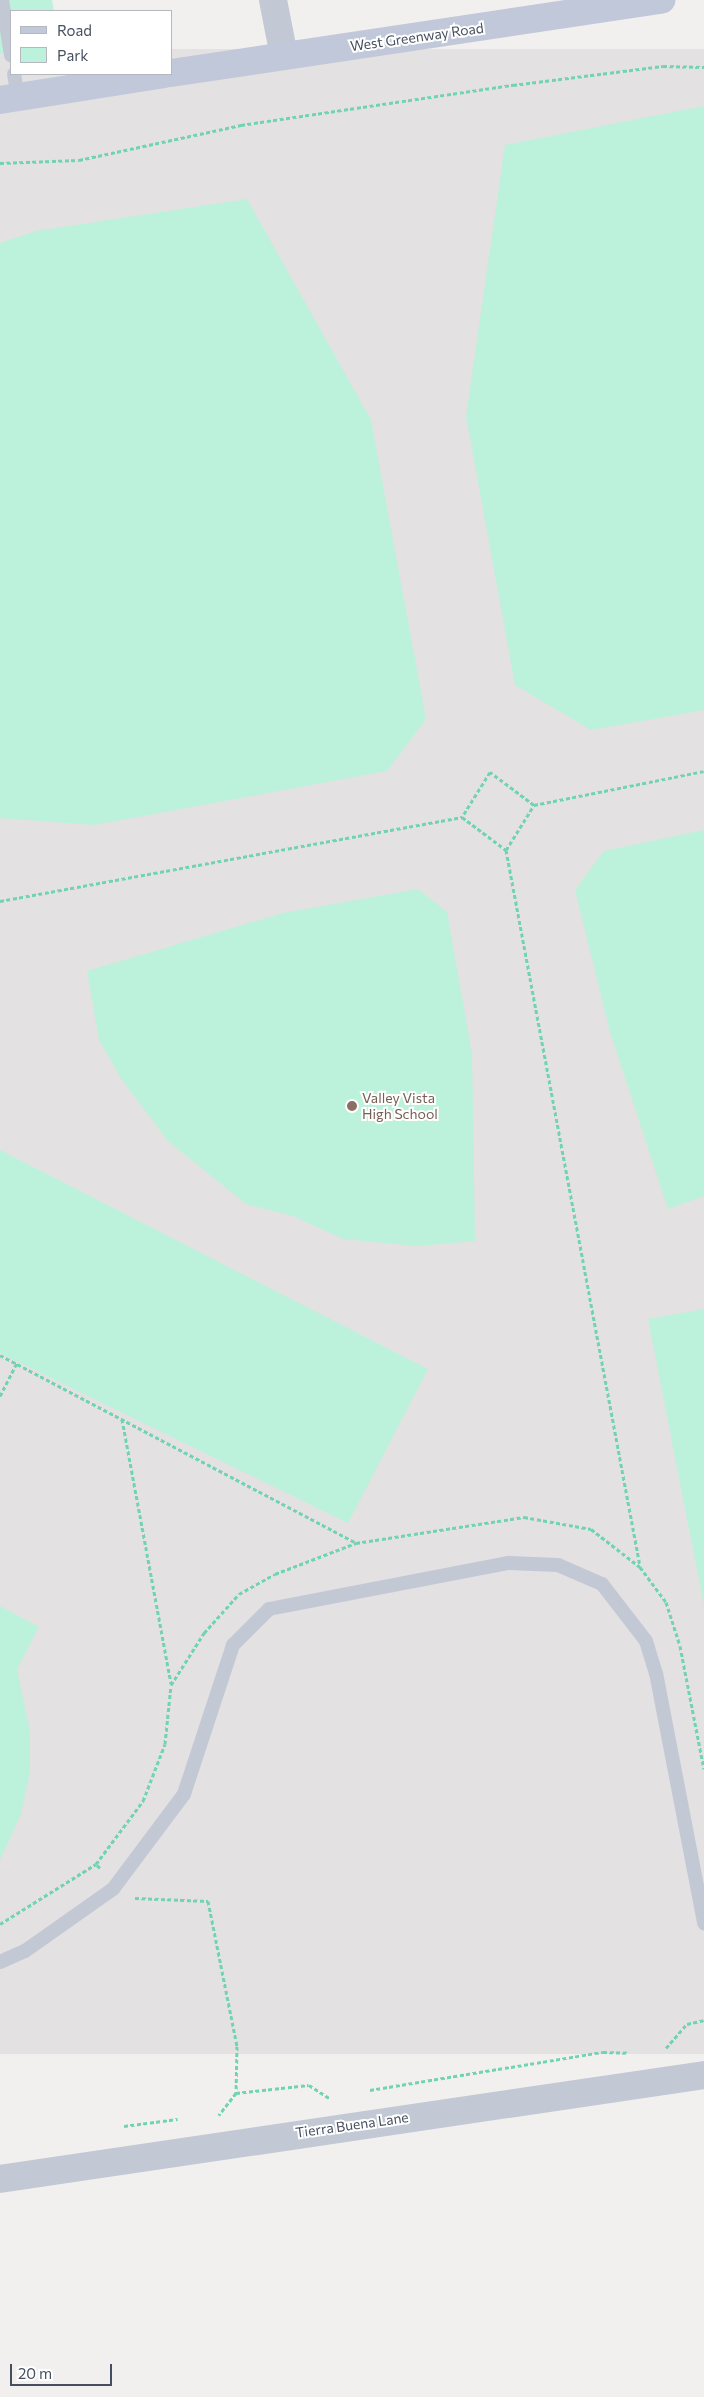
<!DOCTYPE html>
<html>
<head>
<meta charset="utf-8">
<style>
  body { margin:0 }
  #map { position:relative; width:704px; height:2397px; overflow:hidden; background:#f2f0ef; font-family:Commissioner,sans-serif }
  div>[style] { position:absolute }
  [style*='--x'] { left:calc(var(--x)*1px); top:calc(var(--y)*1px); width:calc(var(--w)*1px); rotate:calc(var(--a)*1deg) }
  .education>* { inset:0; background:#e3e1e1; transform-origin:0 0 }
  .green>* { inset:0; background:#bcf2db }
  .path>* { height:3px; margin-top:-1.5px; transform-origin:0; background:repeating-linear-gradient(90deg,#71d3b4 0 4px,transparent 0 6.5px) }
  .service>* { height:14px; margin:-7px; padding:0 7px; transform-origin:7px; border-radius:7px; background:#c2c9d5 }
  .minor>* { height:28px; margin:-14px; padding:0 14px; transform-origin:14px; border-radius:14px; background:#c2c9d5 }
  .secondary>* { height:28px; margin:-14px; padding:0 14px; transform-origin:14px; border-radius:14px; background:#c1c8da }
  .dots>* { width:14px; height:14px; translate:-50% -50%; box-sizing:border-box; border:2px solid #fff; border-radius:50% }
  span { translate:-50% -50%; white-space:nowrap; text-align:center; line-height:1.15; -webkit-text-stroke:4px #fff; paint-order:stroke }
  .street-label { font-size:14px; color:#464f5f }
  .education-label { font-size:14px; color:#785e54 }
  .left { translate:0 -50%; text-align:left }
  .legend { position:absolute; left:10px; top:10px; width:162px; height:65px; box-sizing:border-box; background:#fff; border:1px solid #b5b9bf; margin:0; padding:6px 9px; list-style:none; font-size:15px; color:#464f5f }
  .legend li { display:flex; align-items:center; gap:10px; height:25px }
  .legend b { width:25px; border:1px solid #b5b9bf }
  .scale { position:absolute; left:10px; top:2364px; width:102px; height:22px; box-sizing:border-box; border:2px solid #464f5f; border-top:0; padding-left:6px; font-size:15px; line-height:18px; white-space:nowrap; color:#464f5f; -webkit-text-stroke:4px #fff; paint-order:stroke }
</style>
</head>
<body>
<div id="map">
  <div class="education">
    <i style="left:704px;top:49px;width:2005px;height:712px;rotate:90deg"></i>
  </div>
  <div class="green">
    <i style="clip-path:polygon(0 0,52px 0,54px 11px,11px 11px,11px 52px,0 54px)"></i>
    <i style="clip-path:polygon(704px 106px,704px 710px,591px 730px,515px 685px,466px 416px,505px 145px)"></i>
    <i style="clip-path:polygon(247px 199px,371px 420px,426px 719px,387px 771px,94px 825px,0 818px,0 243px,36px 231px)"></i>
    <i style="clip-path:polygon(704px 830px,704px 1196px,668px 1209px,610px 1032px,575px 890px,604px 851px)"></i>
    <i style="clip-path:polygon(418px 889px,447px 912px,472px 1054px,475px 1241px,416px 1246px,343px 1239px,293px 1216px,246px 1204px,168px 1141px,122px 1080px,99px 1040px,87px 971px,283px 913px)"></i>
    <i style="clip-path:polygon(0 1150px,428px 1369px,348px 1523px,0 1353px)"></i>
    <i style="clip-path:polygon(704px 1309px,704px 1606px,648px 1319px)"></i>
    <i style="clip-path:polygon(0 1606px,39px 1627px,17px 1669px,30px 1731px,30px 1772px,21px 1814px,0 1860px)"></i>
  </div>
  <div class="path">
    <i style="--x:0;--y:163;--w:79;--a:-2.2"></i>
    <i style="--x:79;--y:160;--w:166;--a:-12.2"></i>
    <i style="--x:241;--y:125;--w:275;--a:-8.4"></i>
    <i style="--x:513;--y:85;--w:151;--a:-7.2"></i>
    <i style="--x:663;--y:66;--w:41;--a:1.4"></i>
    <i style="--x:534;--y:805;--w:55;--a:-143.1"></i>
    <i style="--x:490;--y:772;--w:53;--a:121.9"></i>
    <i style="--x:462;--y:817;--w:55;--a:36.9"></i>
    <i style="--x:506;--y:850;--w:53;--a:-58.1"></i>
    <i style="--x:534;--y:805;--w:173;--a:-11.3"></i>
    <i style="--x:506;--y:850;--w:728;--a:79.4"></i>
    <i style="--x:0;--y:901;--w:470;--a:-10.3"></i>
    <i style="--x:0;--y:1355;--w:403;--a:27.8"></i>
    <i style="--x:0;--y:1396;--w:37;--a:-63"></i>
    <i style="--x:122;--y:1419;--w:269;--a:79.5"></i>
    <i style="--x:100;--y:1868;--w:6;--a:-135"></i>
    <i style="--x:96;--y:1864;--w:79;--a:-53.3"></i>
    <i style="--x:143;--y:1801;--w:61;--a:-68.9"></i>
    <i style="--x:165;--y:1744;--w:59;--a:-84.2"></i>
    <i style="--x:171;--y:1685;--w:62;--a:-57.6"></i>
    <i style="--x:204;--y:1633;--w:52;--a:-48.1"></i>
    <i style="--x:239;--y:1594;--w:41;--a:-29.1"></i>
    <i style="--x:275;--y:1574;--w:87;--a:-20.9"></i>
    <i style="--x:356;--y:1543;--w:170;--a:-8.8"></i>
    <i style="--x:524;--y:1517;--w:68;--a:10.2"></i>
    <i style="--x:591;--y:1529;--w:62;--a:37.8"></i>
    <i style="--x:640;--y:1567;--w:44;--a:53.4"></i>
    <i style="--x:666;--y:1602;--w:46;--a:72.3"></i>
    <i style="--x:680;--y:1646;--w:125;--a:79"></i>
    <i style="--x:135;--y:1898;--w:73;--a:2.4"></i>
    <i style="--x:208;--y:1901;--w:148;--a:78.7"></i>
    <i style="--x:237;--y:2046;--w:47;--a:91.2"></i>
    <i style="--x:236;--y:2093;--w:28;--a:128"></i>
    <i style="--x:0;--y:1924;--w:113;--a:-32"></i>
    <i style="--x:666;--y:2048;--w:32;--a:-49"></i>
    <i style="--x:687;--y:2024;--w:17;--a:-13"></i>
    <i style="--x:370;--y:2090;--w:236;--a:-9.3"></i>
    <i style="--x:603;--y:2052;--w:25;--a:2"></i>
    <i style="--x:236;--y:2093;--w:73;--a:-6.3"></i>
    <i style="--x:309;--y:2085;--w:24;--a:33"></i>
    <i style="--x:124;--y:2126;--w:54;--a:-7.4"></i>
  </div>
  <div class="service">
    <i style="--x:2;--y:0;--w:56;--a:80.7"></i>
    <i style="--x:14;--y:74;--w:23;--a:80"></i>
    <i style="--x:0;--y:1962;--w:27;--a:-24"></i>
    <i style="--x:25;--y:1951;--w:108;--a:-35.2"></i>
    <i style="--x:113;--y:1889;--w:119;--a:-53.2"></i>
    <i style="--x:184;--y:1794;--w:157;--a:-71.8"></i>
    <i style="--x:233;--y:1645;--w:51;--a:-45"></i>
    <i style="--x:269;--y:1609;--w:244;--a:-10.9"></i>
    <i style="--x:509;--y:1563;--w:49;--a:2.3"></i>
    <i style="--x:558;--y:1565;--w:48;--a:23.4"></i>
    <i style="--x:602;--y:1584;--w:72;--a:52.3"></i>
    <i style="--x:646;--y:1641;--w:34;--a:73"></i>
    <i style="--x:656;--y:1673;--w:255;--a:79.1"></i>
  </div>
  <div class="minor">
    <i style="--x:273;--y:0;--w:57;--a:78.9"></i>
    <i style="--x:0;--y:2179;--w:712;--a:-8.4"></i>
  </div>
  <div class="secondary">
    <i style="--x:171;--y:73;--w:496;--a:-8.5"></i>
    <i style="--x:0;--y:100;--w:167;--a:-9"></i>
  </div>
  <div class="dots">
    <i style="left:352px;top:1106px;background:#8d6e63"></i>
  </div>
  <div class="street-label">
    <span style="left:417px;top:37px;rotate:-8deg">West Greenway Road</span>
    <span style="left:352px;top:2125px;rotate:-8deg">Tierra Buena Lane</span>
  </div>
  <div class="education-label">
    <span class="left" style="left:362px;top:1106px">Valley Vista<br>High School</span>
  </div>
  <ul class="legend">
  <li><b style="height:6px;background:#c1c8da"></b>Road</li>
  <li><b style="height:14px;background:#bcf2db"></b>Park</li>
  </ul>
  <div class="scale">20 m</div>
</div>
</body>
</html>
